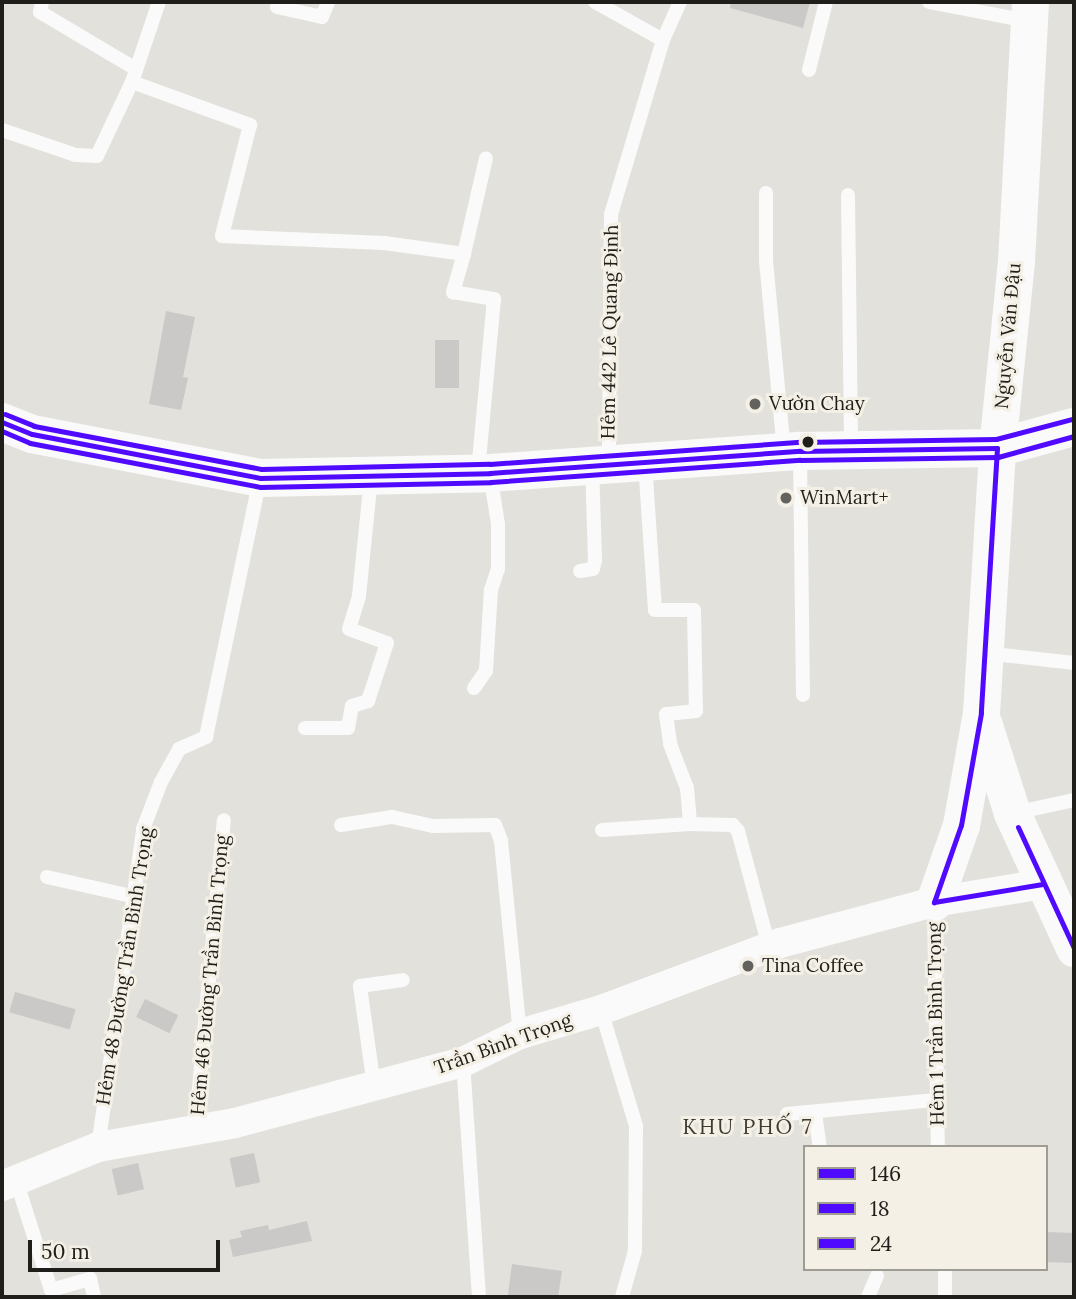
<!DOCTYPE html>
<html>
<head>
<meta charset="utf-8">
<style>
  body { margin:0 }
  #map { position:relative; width:1076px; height:1299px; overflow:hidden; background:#e2e1dc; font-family:Lora,serif }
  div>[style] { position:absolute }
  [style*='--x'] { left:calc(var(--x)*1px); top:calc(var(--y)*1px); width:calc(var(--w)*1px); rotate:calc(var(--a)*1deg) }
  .building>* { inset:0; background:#cbc8c8; transform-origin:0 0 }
  .service>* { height:14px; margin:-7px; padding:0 7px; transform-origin:7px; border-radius:7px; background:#fbfafa }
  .minor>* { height:30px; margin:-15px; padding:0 15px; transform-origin:15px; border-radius:15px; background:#fbfafa }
  .tertiary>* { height:37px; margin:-18.5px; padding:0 18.5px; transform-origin:18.5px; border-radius:18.5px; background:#fbfafa }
  .secondary>* { height:38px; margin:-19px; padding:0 19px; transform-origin:19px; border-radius:19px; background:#fbfafa }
  .bus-1>* { height:5px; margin:-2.5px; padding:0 2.5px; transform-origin:2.5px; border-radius:2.5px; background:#4f0aff }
  .bus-2>* { height:5px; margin:-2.5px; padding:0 2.5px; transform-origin:2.5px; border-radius:2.5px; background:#4f0aff }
  .bus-3>* { height:5px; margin:-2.5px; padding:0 2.5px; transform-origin:2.5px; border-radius:2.5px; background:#4f0aff }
  .dots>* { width:19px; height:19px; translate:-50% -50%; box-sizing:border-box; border:4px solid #f4f0e5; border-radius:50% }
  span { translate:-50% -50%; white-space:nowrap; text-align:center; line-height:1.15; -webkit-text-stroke:6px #f4f0e5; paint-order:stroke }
  .street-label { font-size:19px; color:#201e1a }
  .poi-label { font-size:19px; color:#201e1a }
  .left { translate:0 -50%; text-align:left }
  .neighbourhood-label { font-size:21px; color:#3e3b33; letter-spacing:2px }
  .frame { position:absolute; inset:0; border:4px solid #201e1a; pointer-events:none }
  .legend { position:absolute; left:803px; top:1145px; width:245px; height:126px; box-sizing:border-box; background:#f4f0e5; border:2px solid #9f9c94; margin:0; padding:9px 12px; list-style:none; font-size:21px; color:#201e1a }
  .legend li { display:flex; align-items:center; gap:14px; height:35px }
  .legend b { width:35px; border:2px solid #9f9c94 }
  .scale { position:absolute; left:28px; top:1240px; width:192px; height:32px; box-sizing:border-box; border:4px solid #201e1a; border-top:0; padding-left:9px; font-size:21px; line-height:24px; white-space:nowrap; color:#201e1a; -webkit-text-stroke:5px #f4f0e5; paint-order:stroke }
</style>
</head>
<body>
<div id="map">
  <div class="building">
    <i style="clip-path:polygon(731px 2px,810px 2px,803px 28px,730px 8px)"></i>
    <i style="clip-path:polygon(166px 311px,195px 317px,183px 377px,188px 378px,181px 410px,149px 404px)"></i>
    <i style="left:435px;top:340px;width:24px;height:48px"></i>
    <i style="left:15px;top:992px;width:63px;height:21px;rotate:16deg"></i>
    <i style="left:145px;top:999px;width:37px;height:20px;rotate:26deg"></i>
    <i style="left:254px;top:1153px;width:30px;height:25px;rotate:78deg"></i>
    <i style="left:138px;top:1163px;width:27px;height:27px;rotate:77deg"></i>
    <i style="clip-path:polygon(307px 1221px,312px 1241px,233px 1257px,229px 1240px,242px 1237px,240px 1231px,268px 1225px,269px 1230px)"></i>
    <i style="left:1046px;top:1232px;width:28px;height:30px;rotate:2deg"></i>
    <i style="clip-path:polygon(512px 1264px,562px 1271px,558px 1297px,508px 1295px)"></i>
  </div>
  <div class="service">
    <i style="--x:42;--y:2;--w:10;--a:101"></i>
    <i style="--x:40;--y:12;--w:112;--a:30.7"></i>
    <i style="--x:595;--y:2;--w:78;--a:29.2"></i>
    <i style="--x:663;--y:40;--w:182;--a:106.6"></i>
    <i style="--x:611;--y:214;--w:248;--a:90.5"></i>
    <i style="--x:929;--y:2;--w:101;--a:10.9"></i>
    <i style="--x:277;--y:7;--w:46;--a:12.5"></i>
    <i style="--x:322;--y:17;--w:16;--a:-68"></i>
    <i style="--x:663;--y:40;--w:42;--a:-65.9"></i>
    <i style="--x:809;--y:70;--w:70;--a:-76"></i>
    <i style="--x:132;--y:82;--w:126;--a:20"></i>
    <i style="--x:250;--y:125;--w:114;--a:104.2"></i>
    <i style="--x:222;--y:236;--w:162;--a:2.5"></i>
    <i style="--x:384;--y:243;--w:81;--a:7.8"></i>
    <i style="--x:464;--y:254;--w:40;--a:106"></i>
    <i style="--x:453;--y:292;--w:42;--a:9.7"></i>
    <i style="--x:494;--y:299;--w:173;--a:95.3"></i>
    <i style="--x:2;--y:130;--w:78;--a:18.7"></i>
    <i style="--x:76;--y:155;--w:21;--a:3"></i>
    <i style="--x:97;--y:156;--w:82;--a:-64.7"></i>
    <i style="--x:132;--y:82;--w:84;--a:-71.4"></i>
    <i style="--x:766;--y:193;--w:68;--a:90"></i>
    <i style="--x:766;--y:261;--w:191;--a:84.6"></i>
    <i style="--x:848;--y:195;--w:254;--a:89.3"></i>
    <i style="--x:464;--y:254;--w:98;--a:-77.1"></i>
    <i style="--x:800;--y:453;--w:242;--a:89.3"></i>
    <i style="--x:645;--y:463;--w:147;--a:86.1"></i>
    <i style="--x:655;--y:610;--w:39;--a:0"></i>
    <i style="--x:694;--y:610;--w:101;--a:88.9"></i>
    <i style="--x:696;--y:711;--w:30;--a:174"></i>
    <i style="--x:666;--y:714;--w:30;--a:82"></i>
    <i style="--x:670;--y:744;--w:47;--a:68.9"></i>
    <i style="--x:687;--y:788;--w:36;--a:85"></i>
    <i style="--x:580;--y:571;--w:13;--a:-9"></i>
    <i style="--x:593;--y:569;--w:9;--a:-77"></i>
    <i style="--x:595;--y:560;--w:94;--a:-91.8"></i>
    <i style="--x:985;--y:653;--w:90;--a:6.4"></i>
    <i style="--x:474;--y:688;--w:21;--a:-55"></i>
    <i style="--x:486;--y:671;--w:81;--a:-86.5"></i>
    <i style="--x:491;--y:590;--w:22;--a:-72"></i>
    <i style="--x:498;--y:569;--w:45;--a:-90"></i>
    <i style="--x:498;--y:524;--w:51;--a:-99.1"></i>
    <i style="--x:305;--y:728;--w:43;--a:0"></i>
    <i style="--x:348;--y:728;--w:22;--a:-80"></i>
    <i style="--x:352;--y:706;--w:17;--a:-17"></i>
    <i style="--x:368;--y:701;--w:61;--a:-71.9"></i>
    <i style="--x:387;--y:643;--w:40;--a:-159.8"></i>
    <i style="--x:349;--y:629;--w:34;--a:-73"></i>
    <i style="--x:359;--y:596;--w:120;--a:-84.2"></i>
    <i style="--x:1014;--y:813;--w:61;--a:-12.2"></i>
    <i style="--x:341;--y:825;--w:52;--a:-8.9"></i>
    <i style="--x:392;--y:817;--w:42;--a:12.4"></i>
    <i style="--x:433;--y:826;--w:62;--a:-0.9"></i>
    <i style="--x:495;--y:825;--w:17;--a:69"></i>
    <i style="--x:501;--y:841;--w:194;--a:84.4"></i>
    <i style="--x:602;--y:830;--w:88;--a:-3.9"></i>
    <i style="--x:690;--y:824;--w:43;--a:1.3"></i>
    <i style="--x:733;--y:825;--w:8;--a:50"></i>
    <i style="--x:738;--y:831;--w:120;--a:75"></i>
    <i style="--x:47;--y:877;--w:91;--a:12.7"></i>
    <i style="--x:934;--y:903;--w:244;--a:89.1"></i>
    <i style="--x:601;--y:1010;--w:121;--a:73.2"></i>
    <i style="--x:636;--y:1126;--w:125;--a:90.5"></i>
    <i style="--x:635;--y:1251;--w:48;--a:105.8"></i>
    <i style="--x:463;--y:1062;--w:236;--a:86.1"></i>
    <i style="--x:374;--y:1086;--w:101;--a:-98"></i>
    <i style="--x:360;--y:986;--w:43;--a:-7.9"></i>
    <i style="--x:815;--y:1113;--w:34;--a:82"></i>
    <i style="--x:787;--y:1114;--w:150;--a:-5.4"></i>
    <i style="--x:195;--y:1131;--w:312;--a:-84.7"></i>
    <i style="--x:98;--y:1147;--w:321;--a:-81.9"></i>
    <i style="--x:143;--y:829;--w:50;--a:-69"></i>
    <i style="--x:161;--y:782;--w:38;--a:-61"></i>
    <i style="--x:179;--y:749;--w:30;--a:-24"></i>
    <i style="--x:206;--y:737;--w:264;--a:-78.2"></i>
    <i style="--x:16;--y:1180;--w:115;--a:72.3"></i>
    <i style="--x:51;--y:1290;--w:41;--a:-15.8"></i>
    <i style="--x:90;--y:1279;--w:18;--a:77"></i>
    <i style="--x:945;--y:1269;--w:28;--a:90"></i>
    <i style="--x:868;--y:1297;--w:23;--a:-67"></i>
  </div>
  <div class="minor">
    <i style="--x:2;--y:1186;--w:104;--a:-22.1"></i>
    <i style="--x:98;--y:1147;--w:139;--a:-9.9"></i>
    <i style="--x:235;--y:1123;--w:236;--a:-15"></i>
    <i style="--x:463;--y:1062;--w:64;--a:-26.2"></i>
    <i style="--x:520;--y:1034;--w:84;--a:-16.5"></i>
    <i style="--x:601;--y:1010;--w:191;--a:-20.5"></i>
    <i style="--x:780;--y:943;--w:159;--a:-14.9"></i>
    <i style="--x:934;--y:902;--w:110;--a:-9.4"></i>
  </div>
  <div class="tertiary">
    <i style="--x:983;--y:722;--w:96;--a:72.3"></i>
    <i style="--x:1012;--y:813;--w:149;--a:65.3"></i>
    <i style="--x:934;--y:902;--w:82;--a:-70.7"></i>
    <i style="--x:961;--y:825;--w:114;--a:-79.9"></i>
    <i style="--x:981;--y:713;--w:265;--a:-86.5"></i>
    <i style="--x:997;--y:448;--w:188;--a:-84.2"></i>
    <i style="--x:1016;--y:261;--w:259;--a:-86.9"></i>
  </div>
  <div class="secondary">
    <i style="--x:2;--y:422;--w:32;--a:22"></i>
    <i style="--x:32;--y:434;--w:232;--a:10.9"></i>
    <i style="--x:260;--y:478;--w:230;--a:-1.2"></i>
    <i style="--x:490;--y:473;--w:311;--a:-4.1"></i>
    <i style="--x:800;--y:451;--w:197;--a:-0.9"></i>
    <i style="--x:997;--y:448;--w:80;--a:-15.3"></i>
  </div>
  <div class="bus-1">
    <i style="--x:2;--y:422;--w:32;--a:22"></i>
    <i style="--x:32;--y:434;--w:232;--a:10.9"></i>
    <i style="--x:260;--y:478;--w:230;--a:-1.2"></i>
    <i style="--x:490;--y:473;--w:311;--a:-4.1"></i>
    <i style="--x:800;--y:451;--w:197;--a:-0.9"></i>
    <i style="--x:997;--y:448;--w:265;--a:93.5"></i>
    <i style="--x:981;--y:713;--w:114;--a:100.1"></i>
    <i style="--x:961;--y:825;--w:82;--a:109.3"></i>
    <i style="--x:934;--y:902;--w:110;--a:-9.4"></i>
    <i style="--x:1018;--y:827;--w:133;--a:65.2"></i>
  </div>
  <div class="bus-2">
    <i style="--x:2;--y:431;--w:30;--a:23"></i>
    <i style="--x:30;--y:443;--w:234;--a:10.8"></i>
    <i style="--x:260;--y:487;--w:231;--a:-1.2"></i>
    <i style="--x:491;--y:482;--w:310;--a:-4.1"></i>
    <i style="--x:800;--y:460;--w:198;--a:-0.9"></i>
    <i style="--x:998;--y:457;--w:79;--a:-15.4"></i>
  </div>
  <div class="bus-3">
    <i style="--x:5;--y:414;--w:31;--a:22"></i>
    <i style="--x:34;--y:426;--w:231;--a:10.7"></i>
    <i style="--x:261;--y:469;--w:229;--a:-1.3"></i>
    <i style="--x:490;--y:464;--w:311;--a:-4.1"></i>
    <i style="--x:800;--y:442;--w:196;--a:-0.9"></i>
    <i style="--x:996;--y:439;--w:79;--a:-14.7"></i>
  </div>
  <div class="dots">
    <i style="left:755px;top:404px;background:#64625e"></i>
    <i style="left:808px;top:442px;background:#201e1a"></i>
    <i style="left:786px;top:498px;background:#64625e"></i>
    <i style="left:748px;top:966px;background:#64625e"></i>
  </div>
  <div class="street-label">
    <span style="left:610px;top:332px;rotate:-89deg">Hẻm 442 Lê Quang Định</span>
    <span style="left:1008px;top:336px;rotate:-85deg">Nguyễn Văn Đậu</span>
    <span style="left:125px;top:966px;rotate:-81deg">Hẻm 48 Đường Trần Bình Trọng</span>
    <span style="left:210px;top:975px;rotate:-85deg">Hẻm 46 Đường Trần Bình Trọng</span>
    <span style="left:936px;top:1024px;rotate:-91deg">Hẻm 1 Trần Bình Trọng</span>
    <span style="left:503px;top:1044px;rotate:-20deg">Trần Bình Trọng</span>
  </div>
  <div class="poi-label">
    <span class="left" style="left:769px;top:404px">Vườn Chay</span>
    <span class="left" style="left:800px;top:498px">WinMart+</span>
    <span class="left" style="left:762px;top:966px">Tina Coffee</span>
  </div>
  <div class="neighbourhood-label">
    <span style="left:748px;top:1127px">KHU PHỐ 7</span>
  </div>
  <div class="frame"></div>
  <ul class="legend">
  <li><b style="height:9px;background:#4f0aff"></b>146</li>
  <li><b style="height:9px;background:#4f0aff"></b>18</li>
  <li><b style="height:9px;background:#4f0aff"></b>24</li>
  </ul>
  <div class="scale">50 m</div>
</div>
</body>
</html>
